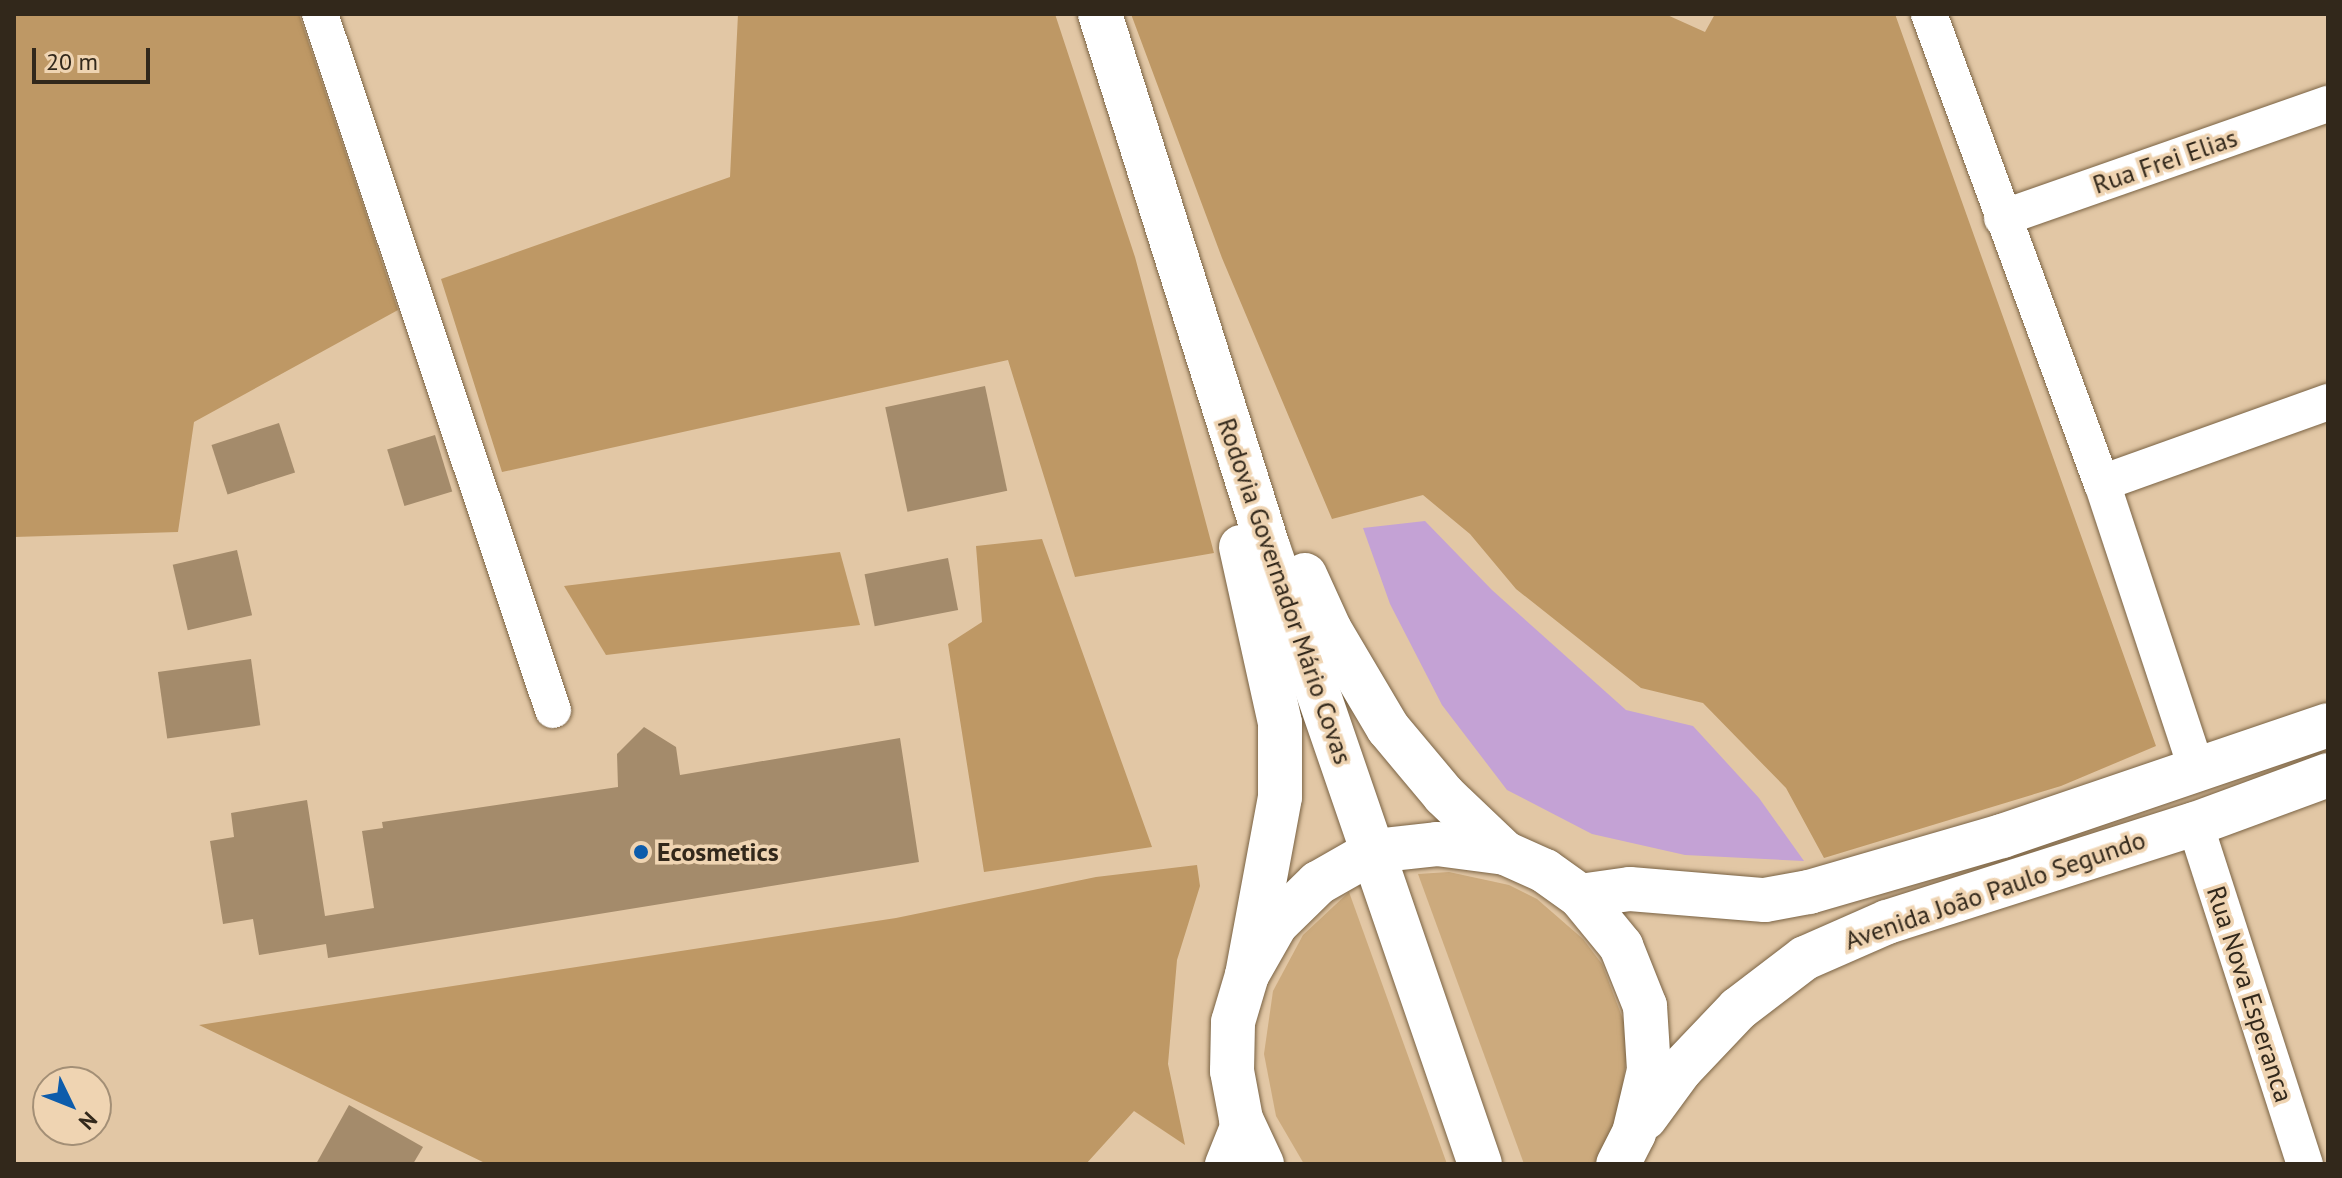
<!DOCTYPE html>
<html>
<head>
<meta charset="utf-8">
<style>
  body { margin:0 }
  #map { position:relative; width:2342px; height:1178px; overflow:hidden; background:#e2c7a5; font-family:"PT Sans",sans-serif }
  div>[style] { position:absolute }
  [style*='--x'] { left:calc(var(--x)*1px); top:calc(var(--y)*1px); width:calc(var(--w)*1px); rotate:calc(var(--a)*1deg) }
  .green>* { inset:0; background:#ccaa7d }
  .forest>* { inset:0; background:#be9865 }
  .water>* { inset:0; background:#c4a2d5 }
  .building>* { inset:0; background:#a48b6b; transform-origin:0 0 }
  .roads { filter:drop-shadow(0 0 2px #7a6344) drop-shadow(0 0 2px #7a6344) }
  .minor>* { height:36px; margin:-18px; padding:0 18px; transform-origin:18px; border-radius:18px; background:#fff }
  .secondary>* { height:44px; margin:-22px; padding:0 22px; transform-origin:22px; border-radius:22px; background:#fff }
  .trunk>* { height:44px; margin:-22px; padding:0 22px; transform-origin:22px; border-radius:22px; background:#fff }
  .dots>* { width:22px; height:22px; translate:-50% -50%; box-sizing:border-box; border:4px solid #efd4b2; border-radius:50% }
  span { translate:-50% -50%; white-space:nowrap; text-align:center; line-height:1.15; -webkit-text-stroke:7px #efd4b2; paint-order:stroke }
  .street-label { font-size:26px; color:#32281b }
  .poi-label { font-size:26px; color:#32281b; font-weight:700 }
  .left { translate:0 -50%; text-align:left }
  .frame { position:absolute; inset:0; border:16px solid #32281b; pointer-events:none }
  .north { position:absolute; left:32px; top:1066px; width:80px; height:80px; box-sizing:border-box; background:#efd4b2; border:2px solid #a38f76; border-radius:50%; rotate:133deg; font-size:22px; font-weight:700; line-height:32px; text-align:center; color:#32281b }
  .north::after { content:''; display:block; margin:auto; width:28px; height:36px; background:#0d5cab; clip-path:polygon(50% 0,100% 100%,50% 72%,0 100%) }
  .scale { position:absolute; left:32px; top:48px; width:118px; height:36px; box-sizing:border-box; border:4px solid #32281b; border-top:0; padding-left:10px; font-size:24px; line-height:28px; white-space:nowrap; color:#32281b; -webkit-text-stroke:6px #efd4b2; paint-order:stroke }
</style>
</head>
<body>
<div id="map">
  <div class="green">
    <i style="clip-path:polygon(1449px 872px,1509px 885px,1537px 899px,1583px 939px,1602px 964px,1624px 1022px,1627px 1054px,1618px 1116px,1594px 1164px,1524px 1164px,1418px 874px)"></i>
    <i style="clip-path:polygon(1349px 892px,1447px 1164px,1304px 1164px,1276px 1116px,1264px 1054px,1273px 991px,1303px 935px)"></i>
  </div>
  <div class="forest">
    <i style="clip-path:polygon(14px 14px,299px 14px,398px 310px,194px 422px,178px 532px,14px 537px)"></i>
    <i style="clip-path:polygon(738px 14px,1055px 14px,1135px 257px,1214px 553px,1075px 577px,1008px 360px,502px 472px,441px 279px,730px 177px)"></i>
    <i style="clip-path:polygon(1131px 14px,1665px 14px,1705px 32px,1715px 14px,1895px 14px,2156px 746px,2061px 786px,1824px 858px,1786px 788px,1703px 703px,1641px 688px,1516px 589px,1470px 534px,1423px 495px,1332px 519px,1222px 258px)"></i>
    <i style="clip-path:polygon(1042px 539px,1152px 847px,984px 872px,948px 644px,982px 622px,976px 546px)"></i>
    <i style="clip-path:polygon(840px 552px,860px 625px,606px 655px,564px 586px)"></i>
    <i style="clip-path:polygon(1197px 865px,1200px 886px,1177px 960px,1168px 1064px,1185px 1145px,1134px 1111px,1086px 1164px,487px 1164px,199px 1025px,896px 918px,1096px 877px)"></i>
  </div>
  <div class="water">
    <i style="clip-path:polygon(1425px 521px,1492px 590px,1626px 710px,1693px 726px,1759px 798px,1804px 861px,1685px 855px,1592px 834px,1507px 790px,1442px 705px,1390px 604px,1363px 528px)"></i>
  </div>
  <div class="building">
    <i style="left:985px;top:386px;width:107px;height:102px;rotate:78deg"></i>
    <i style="left:279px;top:423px;width:52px;height:71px;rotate:72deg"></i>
    <i style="left:435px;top:435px;width:59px;height:50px;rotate:73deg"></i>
    <i style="left:237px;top:550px;width:67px;height:66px;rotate:77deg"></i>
    <i style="left:948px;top:558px;width:53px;height:85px;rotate:79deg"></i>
    <i style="left:251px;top:659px;width:67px;height:94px;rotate:82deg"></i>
    <i style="clip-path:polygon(644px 727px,676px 747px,680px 775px,900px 738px,919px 862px,328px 958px,326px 944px,259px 955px,253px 919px,223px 924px,210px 841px,234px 837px,231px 813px,307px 800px,325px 916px,374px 908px,362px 831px,383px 828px,382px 822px,618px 787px,617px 754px)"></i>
    <i style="clip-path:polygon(349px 1105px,423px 1147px,413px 1164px,316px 1164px)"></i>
  </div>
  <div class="roads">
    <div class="minor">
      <i style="--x:320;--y:14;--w:734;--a:71.49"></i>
      <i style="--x:1929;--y:14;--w:500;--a:69.8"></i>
      <i style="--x:2102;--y:483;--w:302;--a:71.7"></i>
      <i style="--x:2002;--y:218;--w:345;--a:-19.3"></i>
      <i style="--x:2102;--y:483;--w:240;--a:-19.7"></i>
      <i style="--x:2195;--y:824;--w:357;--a:72.1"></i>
      <i style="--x:1223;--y:1164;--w:48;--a:-68.2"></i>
    </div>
    <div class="secondary">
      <i style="--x:1580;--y:896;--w:50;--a:-8"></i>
      <i style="--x:1630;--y:889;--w:135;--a:4.7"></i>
      <i style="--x:1765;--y:900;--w:45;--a:-10.3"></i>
      <i style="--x:1809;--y:892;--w:201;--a:-16.2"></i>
      <i style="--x:2002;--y:836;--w:344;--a:-18.8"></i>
      <i style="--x:1645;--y:1118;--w:61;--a:-53.7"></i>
      <i style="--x:1681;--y:1069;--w:83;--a:-46.5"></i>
      <i style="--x:1738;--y:1009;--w:84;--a:-37.3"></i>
      <i style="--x:1805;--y:958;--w:90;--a:-23.7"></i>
      <i style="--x:1887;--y:922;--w:323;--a:-17.7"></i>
      <i style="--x:2195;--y:824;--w:142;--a:-20.2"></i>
      <i style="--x:1262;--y:1164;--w:50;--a:-115"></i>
      <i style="--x:1241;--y:1119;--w:49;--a:-100.6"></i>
      <i style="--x:1232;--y:1071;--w:49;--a:-88.8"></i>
      <i style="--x:1233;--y:1022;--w:49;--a:-73.4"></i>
      <i style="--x:1247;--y:975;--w:59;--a:-60.4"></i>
      <i style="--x:1276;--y:924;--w:59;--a:-44.3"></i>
      <i style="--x:1318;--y:883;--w:64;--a:-29.7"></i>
      <i style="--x:1374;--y:851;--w:63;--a:-6.3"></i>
      <i style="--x:1437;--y:844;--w:69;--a:7.5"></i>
      <i style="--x:1505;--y:853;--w:44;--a:24.2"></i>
      <i style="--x:1545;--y:871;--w:43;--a:35.5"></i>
      <i style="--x:1580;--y:896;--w:65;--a:50.6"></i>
      <i style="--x:1621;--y:946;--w:65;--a:68.2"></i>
      <i style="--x:1645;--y:1006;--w:64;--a:86.4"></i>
      <i style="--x:1649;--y:1070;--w:65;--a:103.4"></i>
      <i style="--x:1634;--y:1133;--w:35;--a:117"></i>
    </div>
    <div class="trunk">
      <i style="--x:1100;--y:14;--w:559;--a:72.51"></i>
      <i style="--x:1268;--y:547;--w:652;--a:71.04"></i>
      <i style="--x:1241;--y:547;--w:180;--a:77.5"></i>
      <i style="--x:1280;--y:723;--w:74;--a:90"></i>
      <i style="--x:1280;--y:797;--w:181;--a:100.5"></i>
      <i style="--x:1305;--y:575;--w:60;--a:65.6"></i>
      <i style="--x:1330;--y:630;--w:114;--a:59.4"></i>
      <i style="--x:1388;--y:728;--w:87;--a:50.1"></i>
      <i style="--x:1444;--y:795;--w:84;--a:43.6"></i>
    </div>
  </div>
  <div class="dots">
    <i style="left:641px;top:852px;background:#0d5cab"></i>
  </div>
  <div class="street-label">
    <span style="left:2165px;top:161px;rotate:-19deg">Rua Frei Elias</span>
    <span style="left:1285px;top:591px;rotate:71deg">Rodovia Governador Mário Covas</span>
    <span style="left:1995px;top:890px;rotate:-19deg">Avenida João Paulo Segundo</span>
    <span style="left:2250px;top:994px;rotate:72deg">Rua Nova Esperanca</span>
  </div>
  <div class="poi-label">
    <span class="left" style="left:657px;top:852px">Ecosmetics</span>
  </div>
  <div class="frame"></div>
  <div class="north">N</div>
  <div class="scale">20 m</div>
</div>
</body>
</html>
